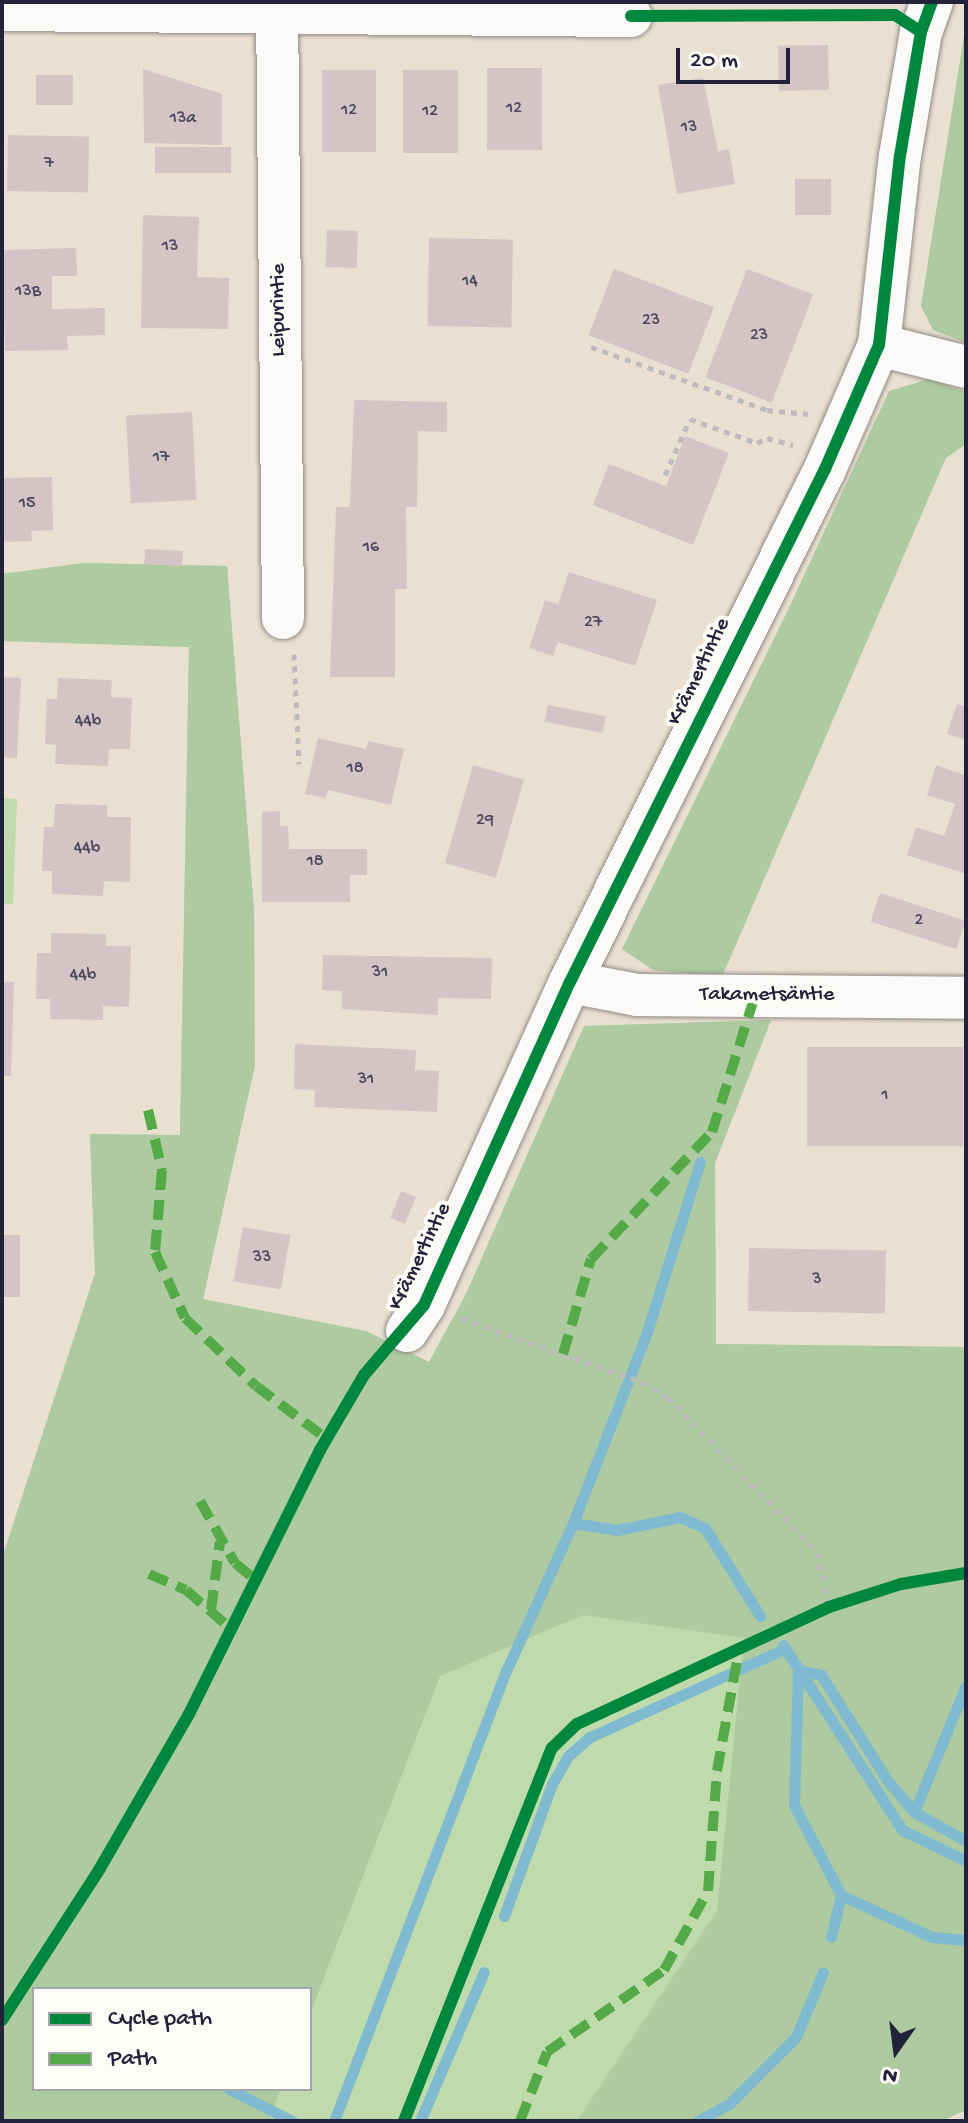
<!DOCTYPE html>
<html>
<head>
<meta charset="utf-8">
<style>
  body { margin:0 }
  #map { position:relative; width:968px; height:2123px; overflow:hidden; background:#eae0d2; font-family:"Gochi Hand",sans-serif }
  div>[style] { position:absolute }
  [style*='--x'] { left:calc(var(--x)*1px); top:calc(var(--y)*1px); width:calc(var(--w)*1px); rotate:calc(var(--a)*1deg) }
  .green>* { inset:0; background:#bfdbab }
  .forest>* { inset:0; background:#aecaa0 }
  .stream>* { height:11px; margin:-5.5px; padding:0 5.5px; transform-origin:5.5px; border-radius:5.5px; background:#80bad1 }
  .building>* { inset:0; background:#d4c4c6; transform-origin:0 0 }
  .path>* { height:5px; margin-top:-2.5px; transform-origin:0; background:repeating-linear-gradient(90deg,#bdbbbb 0 6px,transparent 0 12px) }
  .roads { filter:drop-shadow(0 0 2px #908b87) drop-shadow(0 0 2px #908b87) }
  .minor>* { height:42px; margin:-21px; padding:0 21px; transform-origin:21px; border-radius:21px; background:#fcfaf8 }
  .quiet>* { height:10px; margin-top:-5px; transform-origin:0; background:repeating-linear-gradient(90deg,#53aa46 0 20px,transparent 0 30px) }
  .cycleway>* { height:12px; margin:-6px; padding:0 6px; transform-origin:6px; border-radius:6px; background:#00873e }
  span { translate:-50% -50%; white-space:nowrap; text-align:center; line-height:1.15; -webkit-text-stroke:8px #fdfcf7; paint-order:stroke }
  .number-label { font-size:18px; color:#4e4a5e }
  .number-label span { -webkit-text-stroke-width:0 }
  .street-label { font-size:22px; color:#22223b }
  .frame { position:absolute; inset:0; border:4px solid #22223b; pointer-events:none }
  .legend { position:absolute; left:32px; top:1987px; width:280px; height:104px; box-sizing:border-box; background:#fdfcf7; border:2px solid #a5a5ac; margin:0; padding:10px 14px; list-style:none; font-size:24px; color:#22223b }
  .legend li { display:flex; align-items:center; gap:16px; height:40px }
  .legend b { width:40px; border:2px solid #a5a5ac }
  .north { position:absolute; left:856px; top:2011px; width:80px; height:80px; -webkit-text-stroke:6px #fdfcf7; paint-order:stroke; rotate:194deg; font-size:22px; font-weight:700; line-height:32px; text-align:center; color:#22223b }
  .north::after { content:''; display:block; margin:auto; width:28px; height:36px; background:#22223b; clip-path:polygon(50% 0,100% 100%,50% 72%,0 100%) }
  .scale { position:absolute; left:676px; top:48px; width:114px; height:36px; box-sizing:border-box; border:4px solid #22223b; border-top:0; padding-left:10px; font-size:24px; line-height:28px; white-space:nowrap; color:#22223b; -webkit-text-stroke:6px #fdfcf7; paint-order:stroke }
</style>
</head>
<body>
<div id="map">
  <div class="green">
    <i style="clip-path:polygon(evenodd,83px 563px,227px 566px,254px 910px,255px 1065px,203px 1299px,366px 1331px,429px 1362px,466px 1294px,584px 1026px,771px 1020px,715px 1163px,716px 1344px,966px 1347px,966px 2110px,942px 2121px,2px 2121px,95px 1273px,90px 1134px,180px 1135px,189px 647px,2px 641px,2px 574px,83px 563px,34px 1989px,310px 1989px,310px 2089px,34px 2089px,34px 1989px)"></i>
    <i style="clip-path:polygon(2px 798px,17px 799px,13px 904px,2px 904px)"></i>
  </div>
  <div class="forest">
    <i style="clip-path:polygon(966px 23px,966px 343px,933px 330px,921px 306px)"></i>
    <i style="clip-path:polygon(929px 379px,966px 392px,966px 444px,946px 458px,722px 977px,653px 970px,622px 949px,787px 612px,889px 391px)"></i>
    <i style="clip-path:polygon(83px 563px,227px 566px,254px 910px,255px 1065px,203px 1299px,366px 1331px,429px 1362px,466px 1294px,584px 1026px,771px 1020px,715px 1163px,716px 1344px,966px 1347px,966px 2110px,942px 2121px,577px 2121px,717px 1911px,744px 1638px,583px 1615px,440px 1676px,310px 2014px,310px 1989px,34px 1989px,34px 2089px,281px 2089px,269px 2121px,2px 2121px,2px 1558px,95px 1273px,90px 1134px,180px 1135px,189px 647px,2px 641px,2px 574px)"></i>
  </div>
  <div class="stream">
    <i style="--x:573;--y:1523;--w:45;--a:9"></i>
    <i style="--x:617;--y:1530;--w:64;--a:-11.7"></i>
    <i style="--x:680;--y:1517;--w:27;--a:24"></i>
    <i style="--x:705;--y:1528;--w:104;--a:58"></i>
    <i style="--x:783;--y:1645;--w:220;--a:57.2"></i>
    <i style="--x:902;--y:1830;--w:71;--a:25.8"></i>
    <i style="--x:914;--y:1812;--w:137;--a:-67.7"></i>
    <i style="--x:841;--y:1895;--w:100;--a:24.8"></i>
    <i style="--x:932;--y:1937;--w:34;--a:5"></i>
    <i style="--x:504;--y:1916;--w:140;--a:-70"></i>
    <i style="--x:552;--y:1784;--w:32;--a:-60"></i>
    <i style="--x:568;--y:1756;--w:29;--a:-41"></i>
    <i style="--x:590;--y:1737;--w:215;--a:-24.4"></i>
    <i style="--x:831;--y:1937;--w:43;--a:-76.6"></i>
    <i style="--x:841;--y:1895;--w:102;--a:-117.6"></i>
    <i style="--x:794;--y:1805;--w:135;--a:-88.3"></i>
    <i style="--x:798;--y:1670;--w:24;--a:12"></i>
    <i style="--x:821;--y:1675;--w:124;--a:57.8"></i>
    <i style="--x:887;--y:1780;--w:42;--a:49.8"></i>
    <i style="--x:914;--y:1812;--w:60;--a:29.1"></i>
    <i style="--x:229;--y:2089;--w:71;--a:26.9"></i>
    <i style="--x:334;--y:2121;--w:484;--a:-69.1"></i>
    <i style="--x:507;--y:1669;--w:160;--a:-65.7"></i>
    <i style="--x:573;--y:1523;--w:205;--a:-68.8"></i>
    <i style="--x:647;--y:1332;--w:178;--a:-72.7"></i>
    <i style="--x:420;--y:2121;--w:162;--a:-66.8"></i>
    <i style="--x:698;--y:2121;--w:37;--a:-29"></i>
    <i style="--x:730;--y:2103;--w:93;--a:-45"></i>
    <i style="--x:796;--y:2037;--w:70;--a:-67.4"></i>
  </div>
  <div class="building">
    <i style="left:828px;top:45px;width:45px;height:50px;rotate:89deg"></i>
    <i style="left:487px;top:68px;width:55px;height:82px"></i>
    <i style="clip-path:polygon(143px 69px,222px 94px,222px 145px,144px 143px)"></i>
    <i style="left:322px;top:70px;width:54px;height:82px"></i>
    <i style="left:403px;top:70px;width:55px;height:83px"></i>
    <i style="left:36px;top:75px;width:37px;height:30px"></i>
    <i style="clip-path:polygon(703px 78px,718px 151px,729px 149px,735px 184px,677px 194px,658px 85px)"></i>
    <i style="left:8px;top:135px;width:81px;height:56px;rotate:1deg"></i>
    <i style="left:155px;top:147px;width:76px;height:26px"></i>
    <i style="left:795px;top:179px;width:36px;height:36px"></i>
    <i style="clip-path:polygon(143px 215px,199px 217px,197px 277px,229px 278px,228px 329px,141px 328px)"></i>
    <i style="left:327px;top:230px;width:31px;height:37px;rotate:2deg"></i>
    <i style="left:429px;top:238px;width:84px;height:88px;rotate:1deg"></i>
    <i style="clip-path:polygon(76px 248px,77px 276px,52px 276px,52px 309px,105px 308px,105px 335px,67px 336px,68px 350px,5px 351px,2px 250px)"></i>
    <i style="left:614px;top:269px;width:107px;height:71px;rotate:21deg"></i>
    <i style="left:747px;top:269px;width:71px;height:116px;rotate:21deg"></i>
    <i style="clip-path:polygon(354px 400px,447px 402px,447px 432px,418px 431px,417px 507px,406px 507px,407px 589px,395px 589px,395px 677px,330px 677px,336px 507px,350px 507px)"></i>
    <i style="left:192px;top:412px;width:88px;height:66px;rotate:87deg"></i>
    <i style="clip-path:polygon(685px 436px,729px 453px,693px 545px,593px 505px,609px 464px,666px 486px)"></i>
    <i style="clip-path:polygon(52px 477px,53px 530px,31px 531px,32px 541px,2px 542px,2px 478px)"></i>
    <i style="left:145px;top:549px;width:38px;height:15px;rotate:3deg"></i>
    <i style="clip-path:polygon(569px 572px,657px 600px,635px 666px,558px 642px,553px 656px,529px 648px,545px 600px,558px 604px)"></i>
    <i style="left:2px;top:677px;width:19px;height:80px;rotate:3deg"></i>
    <i style="clip-path:polygon(58px 678px,112px 680px,111px 697px,132px 698px,130px 749px,109px 749px,108px 766px,55px 764px,56px 745px,45px 744px,47px 699px,57px 699px)"></i>
    <i style="clip-path:polygon(957px 704px,966px 707px,966px 740px,947px 734px)"></i>
    <i style="left:548px;top:705px;width:59px;height:17px;rotate:11deg"></i>
    <i style="clip-path:polygon(318px 738px,366px 749px,368px 741px,404px 749px,391px 805px,328px 790px,326px 798px,305px 794px)"></i>
    <i style="left:473px;top:765px;width:53px;height:102px;rotate:16deg"></i>
    <i style="clip-path:polygon(936px 765px,966px 776px,966px 874px,907px 855px,916px 827px,944px 836px,955px 804px,927px 795px)"></i>
    <i style="clip-path:polygon(55px 804px,107px 805px,107px 817px,131px 817px,130px 882px,104px 881px,103px 896px,52px 894px,52px 871px,42px 871px,44px 827px,54px 827px)"></i>
    <i style="clip-path:polygon(280px 811px,280px 826px,288px 826px,289px 849px,367px 849px,367px 875px,350px 875px,350px 902px,262px 902px,262px 812px)"></i>
    <i style="left:880px;top:893px;width:90px;height:30px;rotate:18deg"></i>
    <i style="clip-path:polygon(51px 933px,106px 934px,106px 946px,131px 946px,129px 1007px,103px 1006px,103px 1020px,50px 1019px,50px 999px,36px 999px,37px 953px,51px 953px)"></i>
    <i style="clip-path:polygon(323px 955px,492px 958px,491px 999px,438px 998px,438px 1015px,342px 1009px,342px 991px,322px 990px)"></i>
    <i style="clip-path:polygon(2px 982px,14px 982px,11px 1076px,2px 1076px)"></i>
    <i style="clip-path:polygon(295px 1044px,416px 1050px,415px 1070px,439px 1071px,437px 1112px,314px 1107px,315px 1090px,294px 1089px)"></i>
    <i style="left:807px;top:1047px;width:156px;height:99px"></i>
    <i style="left:401px;top:1191px;width:16px;height:29px;rotate:22deg"></i>
    <i style="left:243px;top:1227px;width:48px;height:55px;rotate:10deg"></i>
    <i style="left:2px;top:1235px;width:18px;height:62px"></i>
    <i style="left:749px;top:1248px;width:137px;height:63px;rotate:1deg"></i>
  </div>
  <div class="path">
    <i style="--x:591;--y:347;--w:187;--a:19.7"></i>
    <i style="--x:767;--y:410;--w:41;--a:5.6"></i>
    <i style="--x:665;--y:475;--w:61;--a:-65.9"></i>
    <i style="--x:690;--y:419;--w:71;--a:19.7"></i>
    <i style="--x:757;--y:443;--w:11;--a:-27"></i>
    <i style="--x:767;--y:438;--w:27;--a:15"></i>
    <i style="--x:294;--y:654;--w:110;--a:87.4"></i>
    <i style="--x:461;--y:1318;--w:192;--a:19.5"></i>
    <i style="--x:642;--y:1382;--w:29;--a:31"></i>
    <i style="--x:667;--y:1397;--w:216;--a:45.9"></i>
    <i style="--x:817;--y:1552;--w:56;--a:77.7"></i>
  </div>
  <div class="roads">
    <div class="minor">
      <i style="--x:277;--y:2;--w:616;--a:89.44"></i>
      <i style="--x:2;--y:10;--w:629;--a:0.55"></i>
      <i style="--x:879;--y:345;--w:90;--a:14.2"></i>
      <i style="--x:570;--y:982;--w:68;--a:11"></i>
      <i style="--x:637;--y:995;--w:329;--a:0.5"></i>
      <i style="--x:407;--y:1331;--w:31;--a:-57"></i>
      <i style="--x:424;--y:1305;--w:354;--a:-65.7"></i>
      <i style="--x:570;--y:982;--w:573;--a:-63.57"></i>
      <i style="--x:825;--y:469;--w:135;--a:-66.5"></i>
      <i style="--x:879;--y:345;--w:190;--a:-83.7"></i>
      <i style="--x:900;--y:156;--w:126;--a:-80.4"></i>
      <i style="--x:921;--y:32;--w:32;--a:-70"></i>
    </div>
  </div>
  <div class="quiet">
    <i style="--x:148;--y:1110;--w:62;--a:76.9"></i>
    <i style="--x:162;--y:1170;--w:82;--a:94.9"></i>
    <i style="--x:155;--y:1252;--w:72;--a:65.6"></i>
    <i style="--x:185;--y:1318;--w:98;--a:43.8"></i>
    <i style="--x:256;--y:1386;--w:89;--a:36.7"></i>
    <i style="--x:563;--y:1354;--w:99;--a:-73.6"></i>
    <i style="--x:591;--y:1259;--w:175;--a:-46.4"></i>
    <i style="--x:712;--y:1132;--w:143;--a:-72.5"></i>
    <i style="--x:200;--y:1501;--w:71;--a:60.6"></i>
    <i style="--x:235;--y:1563;--w:26;--a:40"></i>
    <i style="--x:149;--y:1574;--w:40;--a:23.4"></i>
    <i style="--x:186;--y:1590;--w:60;--a:40.9"></i>
    <i style="--x:211;--y:1610;--w:69;--a:-82.5"></i>
    <i style="--x:520;--y:2121;--w:74;--a:-68.6"></i>
    <i style="--x:547;--y:2052;--w:143;--a:-35"></i>
    <i style="--x:664;--y:1970;--w:90;--a:-60.9"></i>
    <i style="--x:708;--y:1891;--w:120;--a:-85.7"></i>
    <i style="--x:717;--y:1771;--w:123;--a:-79.7"></i>
  </div>
  <div class="cycleway">
    <i style="--x:631;--y:16;--w:264;--a:-0.2"></i>
    <i style="--x:895;--y:15;--w:31;--a:33"></i>
    <i style="--x:2;--y:2020;--w:179;--a:-57.1"></i>
    <i style="--x:99;--y:1870;--w:180;--a:-60"></i>
    <i style="--x:189;--y:1714;--w:295;--a:-63.6"></i>
    <i style="--x:320;--y:1450;--w:87;--a:-59.6"></i>
    <i style="--x:364;--y:1375;--w:92;--a:-49.4"></i>
    <i style="--x:424;--y:1305;--w:354;--a:-65.7"></i>
    <i style="--x:570;--y:982;--w:573;--a:-63.57"></i>
    <i style="--x:825;--y:469;--w:135;--a:-66.5"></i>
    <i style="--x:879;--y:345;--w:190;--a:-83.7"></i>
    <i style="--x:900;--y:156;--w:126;--a:-80.4"></i>
    <i style="--x:921;--y:32;--w:32;--a:-70"></i>
    <i style="--x:404;--y:2121;--w:401;--a:-68.4"></i>
    <i style="--x:552;--y:1748;--w:35;--a:-44"></i>
    <i style="--x:577;--y:1724;--w:278;--a:-24.9"></i>
    <i style="--x:829;--y:1607;--w:76;--a:-17.7"></i>
    <i style="--x:901;--y:1584;--w:66;--a:-9.6"></i>
  </div>
  <div class="number-label">
    <span style="left:514px;top:109px">12</span>
    <span style="left:349px;top:111px">12</span>
    <span style="left:430px;top:112px">12</span>
    <span style="left:183px;top:119px">13a</span>
    <span style="left:689px;top:128px">13</span>
    <span style="left:49px;top:164px">7</span>
    <span style="left:170px;top:247px">13</span>
    <span style="left:470px;top:282px">14</span>
    <span style="left:28px;top:292px">13B</span>
    <span style="left:651px;top:321px">23</span>
    <span style="left:759px;top:336px">23</span>
    <span style="left:161px;top:458px">17</span>
    <span style="left:27px;top:504px">15</span>
    <span style="left:371px;top:548px">16</span>
    <span style="left:593px;top:623px">27</span>
    <span style="left:88px;top:722px">44b</span>
    <span style="left:355px;top:769px">18</span>
    <span style="left:485px;top:821px">29</span>
    <span style="left:87px;top:849px">44b</span>
    <span style="left:315px;top:862px">18</span>
    <span style="left:919px;top:921px">2</span>
    <span style="left:380px;top:973px">31</span>
    <span style="left:83px;top:976px">44b</span>
    <span style="left:366px;top:1080px">31</span>
    <span style="left:885px;top:1096px">1</span>
    <span style="left:262px;top:1258px">33</span>
    <span style="left:817px;top:1280px">3</span>
  </div>
  <div class="street-label">
    <span style="left:280px;top:310px;rotate:-90deg">Leipurintie</span>
    <span style="left:700px;top:672px;rotate:-64deg">Krämertintie</span>
    <span style="left:767px;top:996px">Takametsäntie</span>
    <span style="left:421px;top:1257px;rotate:-64deg">Krämertintie</span>
  </div>
  <div class="frame"></div>
  <ul class="legend">
  <li><b style="height:10px;background:#00873e"></b>Cycle path</li>
  <li><b style="height:10px;background:#53aa46"></b>Path</li>
  </ul>
  <div class="north">N</div>
  <div class="scale">20 m</div>
</div>
</body>
</html>
